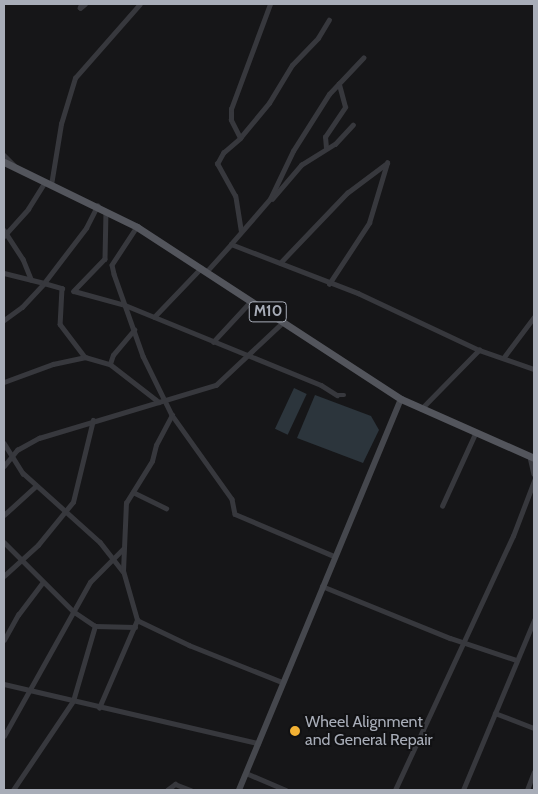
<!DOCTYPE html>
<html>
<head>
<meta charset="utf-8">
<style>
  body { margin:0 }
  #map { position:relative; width:538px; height:794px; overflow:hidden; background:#161618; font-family:Cabin,sans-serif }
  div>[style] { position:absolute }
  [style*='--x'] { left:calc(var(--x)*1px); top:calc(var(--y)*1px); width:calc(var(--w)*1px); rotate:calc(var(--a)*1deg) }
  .water>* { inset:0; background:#2c353c; transform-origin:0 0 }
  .minor>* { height:4.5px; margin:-2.25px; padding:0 2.25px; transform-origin:2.25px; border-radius:2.25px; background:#37383d }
  .secondary>* { height:6px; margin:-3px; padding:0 3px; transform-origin:3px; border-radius:3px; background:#45474d }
  .primary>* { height:7px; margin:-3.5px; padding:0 3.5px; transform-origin:3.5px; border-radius:3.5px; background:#53555c }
  .dots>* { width:14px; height:14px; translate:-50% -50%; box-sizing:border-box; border:2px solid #111113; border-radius:50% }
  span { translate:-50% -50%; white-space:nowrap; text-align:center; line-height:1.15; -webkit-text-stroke:4px #111113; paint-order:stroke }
  .shield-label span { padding:1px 4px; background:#111113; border:1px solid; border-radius:4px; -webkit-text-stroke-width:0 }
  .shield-label { font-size:15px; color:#a8adb8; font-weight:700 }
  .poi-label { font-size:16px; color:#a8adb8 }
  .left { translate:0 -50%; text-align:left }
  .frame { position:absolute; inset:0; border:5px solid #a8adb8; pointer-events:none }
</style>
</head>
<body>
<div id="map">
  <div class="water">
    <i style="left:294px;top:388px;width:14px;height:45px;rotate:25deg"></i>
    <i style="clip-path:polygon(315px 395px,371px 416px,379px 430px,363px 463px,297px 438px)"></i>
  </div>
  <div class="minor">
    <i style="--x:82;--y:4;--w:4;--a:117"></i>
    <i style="--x:80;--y:8;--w:6;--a:-39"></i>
    <i style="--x:240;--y:138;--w:45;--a:-50.4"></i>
    <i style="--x:269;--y:103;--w:44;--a:-58.8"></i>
    <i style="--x:292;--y:65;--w:37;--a:-46"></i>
    <i style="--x:318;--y:38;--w:21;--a:-59"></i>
    <i style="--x:326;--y:148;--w:11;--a:-95"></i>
    <i style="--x:325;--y:137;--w:36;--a:-56"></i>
    <i style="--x:345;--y:107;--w:24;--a:-105"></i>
    <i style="--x:4;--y:155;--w:14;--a:45"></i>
    <i style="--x:51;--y:185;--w:62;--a:-80.7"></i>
    <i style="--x:61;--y:124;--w:48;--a:-73.1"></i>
    <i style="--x:75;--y:78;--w:98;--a:-48.7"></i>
    <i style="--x:272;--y:199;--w:45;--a:-49.5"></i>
    <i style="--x:301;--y:165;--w:40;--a:-32"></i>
    <i style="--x:335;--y:144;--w:26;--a:-47"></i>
    <i style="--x:106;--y:211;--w:48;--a:91.2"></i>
    <i style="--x:105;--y:259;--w:45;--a:134.1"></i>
    <i style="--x:74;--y:291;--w:53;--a:15.4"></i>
    <i style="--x:125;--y:305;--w:212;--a:22.2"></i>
    <i style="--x:321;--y:385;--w:19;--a:32"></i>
    <i style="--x:337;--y:395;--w:7;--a:0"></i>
    <i style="--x:137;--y:227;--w:45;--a:123.3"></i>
    <i style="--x:112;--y:265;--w:9;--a:77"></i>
    <i style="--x:114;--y:274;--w:87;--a:70.5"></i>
    <i style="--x:143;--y:356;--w:66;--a:63.8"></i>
    <i style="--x:172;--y:415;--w:103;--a:54.5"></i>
    <i style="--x:232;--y:499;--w:15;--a:79"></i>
    <i style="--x:235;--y:514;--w:108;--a:23"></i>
    <i style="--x:4;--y:230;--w:35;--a:57"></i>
    <i style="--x:23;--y:259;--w:22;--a:68"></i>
    <i style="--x:241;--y:232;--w:36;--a:-99"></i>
    <i style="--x:235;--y:196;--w:37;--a:-119"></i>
    <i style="--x:217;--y:164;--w:13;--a:-61"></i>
    <i style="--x:223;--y:153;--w:23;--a:-41"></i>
    <i style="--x:240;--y:138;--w:20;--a:-117"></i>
    <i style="--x:231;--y:120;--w:11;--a:-90"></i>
    <i style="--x:231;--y:109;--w:112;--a:-69.6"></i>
    <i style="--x:4;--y:236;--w:36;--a:-48"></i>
    <i style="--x:28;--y:209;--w:32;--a:-58"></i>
    <i style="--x:231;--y:244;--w:60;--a:-49.1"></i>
    <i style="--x:270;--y:199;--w:53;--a:-64.4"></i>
    <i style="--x:293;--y:151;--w:67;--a:-57.7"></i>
    <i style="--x:329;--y:94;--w:50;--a:-46.6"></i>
    <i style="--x:280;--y:263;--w:97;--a:-46.3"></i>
    <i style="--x:347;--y:193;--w:50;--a:-36.9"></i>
    <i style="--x:207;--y:271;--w:36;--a:-48"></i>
    <i style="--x:231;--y:244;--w:136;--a:21.1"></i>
    <i style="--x:358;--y:293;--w:134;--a:25.2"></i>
    <i style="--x:479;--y:350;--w:58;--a:19.1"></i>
    <i style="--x:4;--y:273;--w:41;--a:14"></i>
    <i style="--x:44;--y:283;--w:69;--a:-52.6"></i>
    <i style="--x:86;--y:228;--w:25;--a:-63"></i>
    <i style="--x:329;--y:284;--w:73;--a:-56.7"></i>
    <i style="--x:369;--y:223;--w:63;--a:-73.3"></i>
    <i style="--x:154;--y:317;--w:68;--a:-46.2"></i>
    <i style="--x:4;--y:320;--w:22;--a:-36"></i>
    <i style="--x:22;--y:307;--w:33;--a:-47"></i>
    <i style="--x:44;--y:283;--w:19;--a:16"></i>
    <i style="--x:62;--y:288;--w:36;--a:93"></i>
    <i style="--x:60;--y:324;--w:41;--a:52.9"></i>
    <i style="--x:213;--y:342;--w:56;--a:-47.2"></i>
    <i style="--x:504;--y:357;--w:50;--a:-53.1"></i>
    <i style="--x:110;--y:364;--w:9;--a:-72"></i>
    <i style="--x:113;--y:355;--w:33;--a:-50"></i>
    <i style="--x:4;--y:382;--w:52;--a:-20.2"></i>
    <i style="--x:53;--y:364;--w:33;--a:-12"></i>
    <i style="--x:85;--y:357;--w:26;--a:16"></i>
    <i style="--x:110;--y:364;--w:62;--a:37.8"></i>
    <i style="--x:421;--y:409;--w:83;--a:-45.5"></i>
    <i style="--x:4;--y:443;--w:36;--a:58"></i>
    <i style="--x:23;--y:473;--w:103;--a:41.9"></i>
    <i style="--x:100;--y:542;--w:37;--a:52"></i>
    <i style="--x:530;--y:457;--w:17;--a:77"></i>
    <i style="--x:4;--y:466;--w:21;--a:-51"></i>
    <i style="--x:17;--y:450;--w:25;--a:-29"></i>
    <i style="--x:39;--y:438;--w:185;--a:-16.7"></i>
    <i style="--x:216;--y:385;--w:92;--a:-43.2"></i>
    <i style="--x:133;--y:492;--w:37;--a:26"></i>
    <i style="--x:442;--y:506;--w:79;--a:-65.4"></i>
    <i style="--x:4;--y:515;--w:43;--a:-42.2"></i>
    <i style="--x:4;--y:542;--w:98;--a:45"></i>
    <i style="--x:73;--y:611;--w:27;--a:34"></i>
    <i style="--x:95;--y:626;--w:40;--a:1.4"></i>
    <i style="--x:4;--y:576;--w:46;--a:-42.4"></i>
    <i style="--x:38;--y:545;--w:55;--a:-50.9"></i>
    <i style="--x:73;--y:502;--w:84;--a:-76.3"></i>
    <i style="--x:322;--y:586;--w:138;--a:22.1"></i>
    <i style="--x:450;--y:638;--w:70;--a:18.4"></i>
    <i style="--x:137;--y:620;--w:58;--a:25.7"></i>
    <i style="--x:189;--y:645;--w:100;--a:21.7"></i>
    <i style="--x:4;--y:640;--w:29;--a:-61"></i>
    <i style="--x:18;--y:615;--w:41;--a:-52.9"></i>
    <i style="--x:4;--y:684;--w:261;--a:13.1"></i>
    <i style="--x:99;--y:708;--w:96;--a:-66.6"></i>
    <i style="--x:137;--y:620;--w:51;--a:-105.9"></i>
    <i style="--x:123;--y:571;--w:68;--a:-87.5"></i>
    <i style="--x:126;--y:503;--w:49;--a:-58.2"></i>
    <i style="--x:152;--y:461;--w:16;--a:-76"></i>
    <i style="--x:156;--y:445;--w:34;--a:-62"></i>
    <i style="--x:495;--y:713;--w:42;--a:21"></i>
    <i style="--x:4;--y:736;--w:176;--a:-60.8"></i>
    <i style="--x:90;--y:582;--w:47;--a:-45"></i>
    <i style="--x:246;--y:773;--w:43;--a:23"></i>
    <i style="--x:13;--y:790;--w:107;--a:-56"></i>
    <i style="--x:73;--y:701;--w:78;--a:-73.7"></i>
    <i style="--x:167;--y:790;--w:10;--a:-37"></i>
    <i style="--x:175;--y:784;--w:17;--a:21"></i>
    <i style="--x:395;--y:790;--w:280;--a:-65.1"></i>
    <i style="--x:513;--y:536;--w:59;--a:-69.1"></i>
    <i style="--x:463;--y:790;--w:184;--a:-67.3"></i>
    <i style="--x:527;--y:790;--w:19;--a:-69"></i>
  </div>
  <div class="secondary">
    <i style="--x:239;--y:790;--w:423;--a:-67.5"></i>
  </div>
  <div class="primary">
    <i style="--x:4;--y:162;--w:148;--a:26"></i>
    <i style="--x:137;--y:227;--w:315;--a:33.1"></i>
    <i style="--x:401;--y:399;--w:145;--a:23.9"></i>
  </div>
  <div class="dots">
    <i style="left:295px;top:731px;background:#f2b134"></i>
  </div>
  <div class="shield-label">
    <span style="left:268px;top:312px">M10</span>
  </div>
  <div class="poi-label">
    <span class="left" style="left:305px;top:731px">Wheel Alignment<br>and General Repair</span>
  </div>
  <div class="frame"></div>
</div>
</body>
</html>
